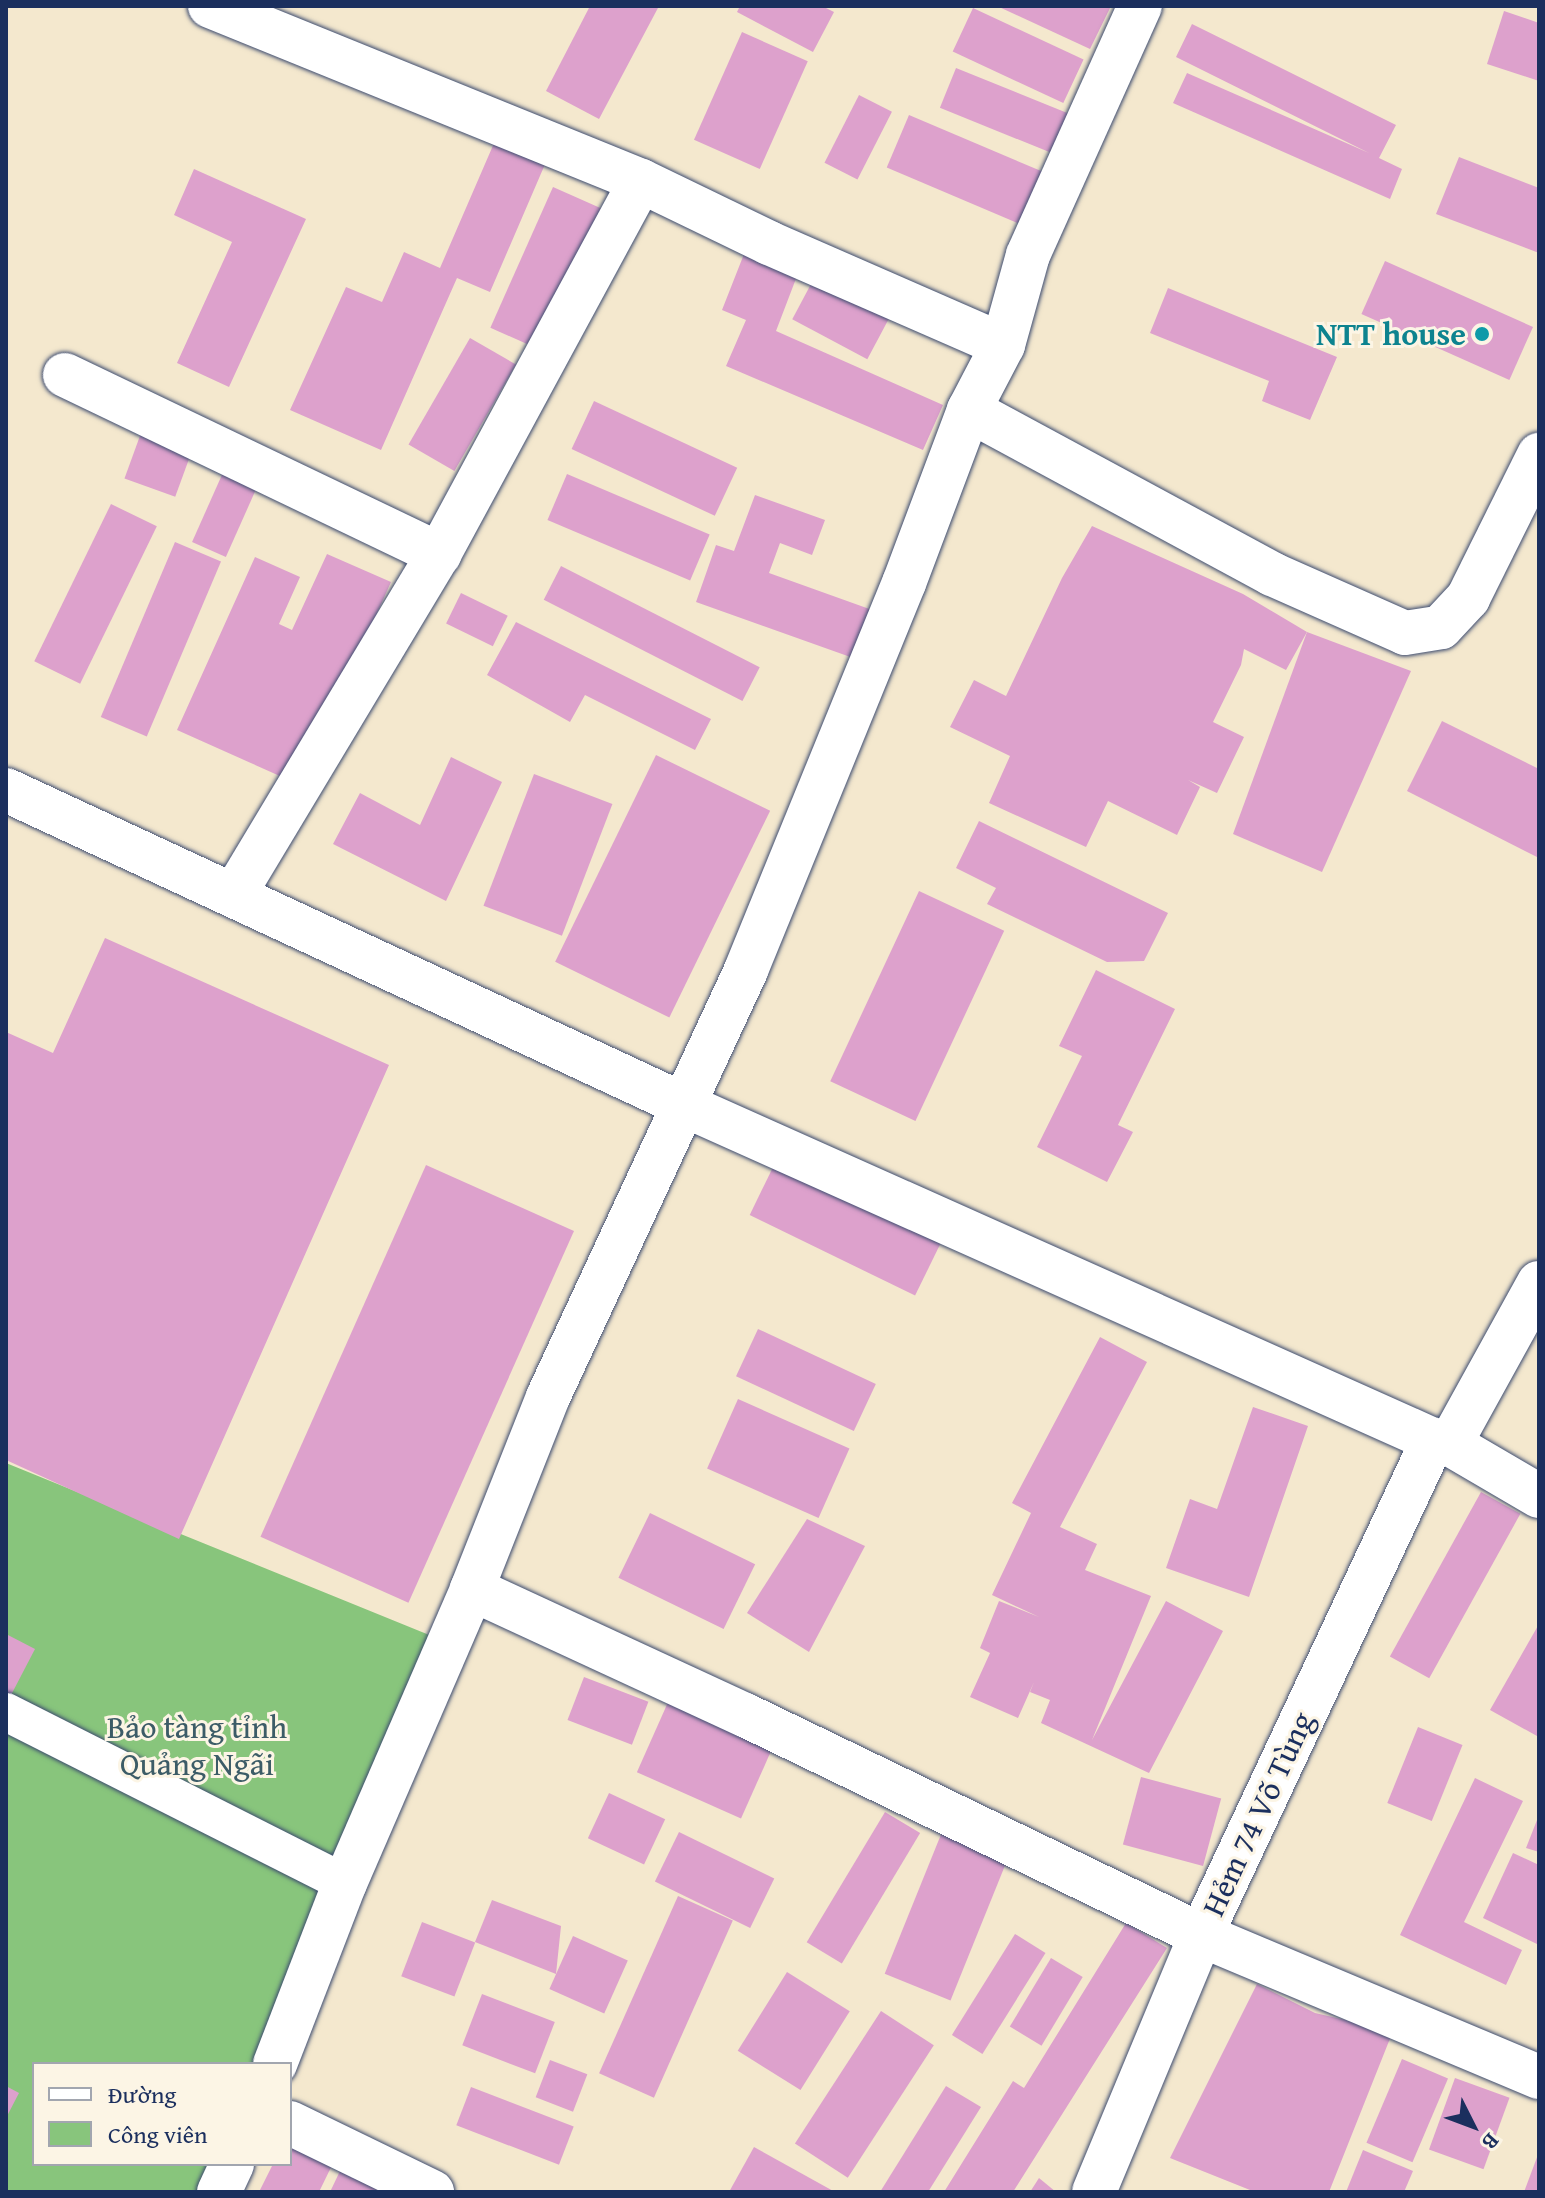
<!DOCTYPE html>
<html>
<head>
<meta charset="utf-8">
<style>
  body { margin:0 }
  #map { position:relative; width:1545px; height:2198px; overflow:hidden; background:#f4e8ce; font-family:"Gentium Book Plus",serif }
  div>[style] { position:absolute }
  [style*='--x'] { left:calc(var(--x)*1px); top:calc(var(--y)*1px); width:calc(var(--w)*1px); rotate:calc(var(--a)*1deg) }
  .green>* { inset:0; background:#88c57c }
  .building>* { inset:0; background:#dda1cc; transform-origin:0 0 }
  .roads { filter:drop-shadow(0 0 2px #3c4b6f) drop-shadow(0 0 2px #3c4b6f) }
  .service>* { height:38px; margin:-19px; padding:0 19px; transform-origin:19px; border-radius:19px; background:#fff }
  .minor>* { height:44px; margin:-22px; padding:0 22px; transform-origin:22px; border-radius:22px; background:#fff }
  .dots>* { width:22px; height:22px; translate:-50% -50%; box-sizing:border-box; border:4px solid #fcf5e5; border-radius:50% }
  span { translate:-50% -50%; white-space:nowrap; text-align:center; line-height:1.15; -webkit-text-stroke:6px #fcf5e5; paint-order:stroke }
  .culture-label { font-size:32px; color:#0d838f; font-weight:700 }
  .right { translate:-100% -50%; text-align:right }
  .park-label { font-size:32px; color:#3c5c67 }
  .street-label { font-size:32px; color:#1b2f5e }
  .frame { position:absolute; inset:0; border:8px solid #1b2f5e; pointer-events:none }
  .legend { position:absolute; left:32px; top:2062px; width:260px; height:104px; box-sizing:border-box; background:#fcf5e5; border:2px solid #a2a6af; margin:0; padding:10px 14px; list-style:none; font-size:24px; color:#1b2f5e }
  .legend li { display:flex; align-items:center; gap:16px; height:40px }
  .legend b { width:40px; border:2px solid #a2a6af }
  .north { position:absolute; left:1433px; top:2086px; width:80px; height:80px; -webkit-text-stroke:6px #fcf5e5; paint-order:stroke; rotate:132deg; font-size:22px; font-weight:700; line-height:32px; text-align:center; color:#1b2f5e }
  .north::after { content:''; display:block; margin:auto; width:28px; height:36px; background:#1b2f5e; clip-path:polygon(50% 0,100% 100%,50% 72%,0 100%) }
</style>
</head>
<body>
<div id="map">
  <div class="green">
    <i style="clip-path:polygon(6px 1463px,444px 1641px,275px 2064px,34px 2064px,34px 2164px,232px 2164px,219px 2192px,6px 2192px)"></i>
  </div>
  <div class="building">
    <i style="clip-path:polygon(590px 6px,659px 6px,599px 119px,546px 91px)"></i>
    <i style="clip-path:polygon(740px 6px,822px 6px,834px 12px,813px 52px,737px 12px)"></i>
    <i style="clip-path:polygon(997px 6px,1111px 6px,1090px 49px)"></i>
    <i style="left:973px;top:8px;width:122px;height:48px;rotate:25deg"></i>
    <i style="clip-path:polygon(1504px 11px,1539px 23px,1539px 81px,1487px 64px)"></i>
    <i style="clip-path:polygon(1192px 24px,1396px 125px,1379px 158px,1402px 169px,1390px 199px,1173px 103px,1187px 73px,1369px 153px,1176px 57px)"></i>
    <i style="left:742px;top:32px;width:72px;height:118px;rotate:24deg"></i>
    <i style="left:956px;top:68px;width:128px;height:43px;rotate:22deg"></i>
    <i style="left:859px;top:95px;width:37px;height:76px;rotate:27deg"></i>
    <i style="left:909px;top:115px;width:150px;height:57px;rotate:23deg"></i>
    <i style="clip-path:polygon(501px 127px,552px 148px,490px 292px,457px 278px,381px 450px,290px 410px,346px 287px,382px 302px,404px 252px,440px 268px)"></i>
    <i style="clip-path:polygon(1459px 157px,1539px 188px,1539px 253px,1436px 214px)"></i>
    <i style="clip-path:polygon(194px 169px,306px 219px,229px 387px,177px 363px,232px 242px,174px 215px)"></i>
    <i style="left:553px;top:187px;width:58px;height:154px;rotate:24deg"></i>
    <i style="clip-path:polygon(744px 254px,797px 276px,776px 331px,943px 405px,923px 450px,726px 366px,746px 320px,722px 310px)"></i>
    <i style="left:1385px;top:261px;width:162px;height:58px;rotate:24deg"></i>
    <i style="left:819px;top:269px;width:85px;height:57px;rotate:28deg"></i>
    <i style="clip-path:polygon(1168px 288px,1337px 357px,1310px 420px,1262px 401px,1269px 381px,1150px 333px)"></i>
    <i style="left:470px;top:338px;width:53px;height:123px;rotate:30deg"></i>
    <i style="left:594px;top:401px;width:158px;height:53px;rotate:25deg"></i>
    <i style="left:145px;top:422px;width:54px;height:60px;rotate:20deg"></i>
    <i style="left:225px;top:468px;width:37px;height:81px;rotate:24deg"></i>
    <i style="left:567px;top:474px;width:155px;height:50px;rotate:23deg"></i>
    <i style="clip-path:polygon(755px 495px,825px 520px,812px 555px,780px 543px,769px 573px,875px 611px,856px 659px,696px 602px,716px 545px,734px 551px)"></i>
    <i style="left:111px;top:504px;width:51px;height:175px;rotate:26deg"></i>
    <i style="clip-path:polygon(1092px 526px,1243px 594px,1307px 632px,1286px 670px,1244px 649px,1241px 665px,1213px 722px,1244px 737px,1217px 793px,1188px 780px,1200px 787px,1177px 835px,1108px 801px,1086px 847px,989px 803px,1010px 756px,950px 727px,974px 680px,1006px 696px,1062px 578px)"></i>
    <i style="left:175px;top:542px;width:50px;height:190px;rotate:23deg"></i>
    <i style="clip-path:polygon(327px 554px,391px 582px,300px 785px,177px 730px,255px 557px,300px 577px,279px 624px,292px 630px)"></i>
    <i style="left:561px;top:566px;width:223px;height:38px;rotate:27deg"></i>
    <i style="left:461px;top:593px;width:52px;height:34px;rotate:26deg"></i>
    <i style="clip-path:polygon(516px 622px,711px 719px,695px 750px,585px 695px,570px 722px,487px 675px)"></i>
    <i style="clip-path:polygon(1307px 632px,1411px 671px,1322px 872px,1233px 834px)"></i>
    <i style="clip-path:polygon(1442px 721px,1539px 769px,1539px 858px,1407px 791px)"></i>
    <i style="left:656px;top:755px;width:127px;height:230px;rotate:26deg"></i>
    <i style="clip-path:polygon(451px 757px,502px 782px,446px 901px,333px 844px,360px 793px,420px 825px)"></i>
    <i style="left:534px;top:774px;width:84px;height:141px;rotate:21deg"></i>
    <i style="clip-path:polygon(979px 821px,1168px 913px,1144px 961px,1107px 962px,987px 904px,996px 888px,956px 868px)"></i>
    <i style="left:919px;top:891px;width:94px;height:210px;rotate:25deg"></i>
    <i style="clip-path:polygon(105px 938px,389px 1065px,179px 1539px,6px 1460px,6px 1032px,53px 1053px)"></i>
    <i style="clip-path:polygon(1096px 970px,1175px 1009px,1118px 1125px,1133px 1132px,1107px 1182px,1037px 1147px,1082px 1056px,1059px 1046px)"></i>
    <i style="left:776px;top:1161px;width:184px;height:60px;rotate:26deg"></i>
    <i style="left:426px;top:1165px;width:162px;height:407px;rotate:24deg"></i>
    <i style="left:758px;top:1329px;width:130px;height:52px;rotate:25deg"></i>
    <i style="clip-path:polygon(1100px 1337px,1147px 1362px,1060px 1527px,1097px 1544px,1085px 1570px,1151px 1596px,1092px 1740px,1166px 1601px,1223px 1631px,1149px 1773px,1041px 1723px,1050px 1700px,1030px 1692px,1034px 1682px,1018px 1718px,970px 1697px,990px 1653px,980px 1648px,999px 1601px,1039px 1617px,992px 1595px,1031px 1513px,1012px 1503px)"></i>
    <i style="left:738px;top:1399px;width:122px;height:76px;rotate:24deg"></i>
    <i style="clip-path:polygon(1253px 1407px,1308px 1426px,1249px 1597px,1166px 1568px,1190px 1499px,1217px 1509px)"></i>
    <i style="left:1481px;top:1492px;width:45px;height:188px;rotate:29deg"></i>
    <i style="left:650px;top:1513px;width:117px;height:72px;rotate:26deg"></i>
    <i style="clip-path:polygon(807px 1519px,865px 1546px,809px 1652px,747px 1613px)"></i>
    <i style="clip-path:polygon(1539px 1624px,1539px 1732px,1537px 1736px,1490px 1710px)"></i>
    <i style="clip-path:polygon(6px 1634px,35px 1649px,10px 1697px,6px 1694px)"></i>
    <i style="left:584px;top:1677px;width:69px;height:46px;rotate:21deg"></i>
    <i style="left:669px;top:1700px;width:114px;height:79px;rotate:24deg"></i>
    <i style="left:1418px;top:1727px;width:48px;height:82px;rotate:22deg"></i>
    <i style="left:1141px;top:1777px;width:83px;height:70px;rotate:15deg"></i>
    <i style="clip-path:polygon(1475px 1778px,1523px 1801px,1464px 1922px,1522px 1950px,1506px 1985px,1400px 1935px)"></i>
    <i style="left:609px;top:1793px;width:62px;height:50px;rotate:25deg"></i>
    <i style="left:885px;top:1812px;width:41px;height:152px;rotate:31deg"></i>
    <i style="clip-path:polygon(1539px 1815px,1539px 1852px,1526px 1848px)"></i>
    <i style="left:679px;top:1832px;width:106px;height:55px;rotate:26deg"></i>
    <i style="left:942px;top:1832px;width:71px;height:153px;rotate:22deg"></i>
    <i style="clip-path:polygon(1513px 1853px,1539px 1865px,1539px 1945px,1483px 1918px)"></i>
    <i style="left:678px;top:1896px;width:60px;height:194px;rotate:24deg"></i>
    <i style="clip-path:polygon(492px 1900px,561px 1926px,556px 1974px,475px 1942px)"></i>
    <i style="left:422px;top:1922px;width:57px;height:58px;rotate:21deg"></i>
    <i style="clip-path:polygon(1126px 1923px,1167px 1948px,1013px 2192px,944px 2192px,1013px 2081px,1024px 2088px)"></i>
    <i style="left:1015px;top:1934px;width:36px;height:119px;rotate:32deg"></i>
    <i style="left:573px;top:1936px;width:60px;height:58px;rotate:24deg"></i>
    <i style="left:1051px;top:1958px;width:37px;height:80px;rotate:31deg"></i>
    <i style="left:787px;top:1972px;width:74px;height:93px;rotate:32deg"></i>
    <i style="clip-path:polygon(1257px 1984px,1315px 2013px,1393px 2031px,1329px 2192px,1255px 2192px,1170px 2158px)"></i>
    <i style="left:482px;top:1994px;width:78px;height:55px;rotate:21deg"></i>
    <i style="left:881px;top:2011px;width:63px;height:158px;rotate:33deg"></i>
    <i style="left:1402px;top:2059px;width:50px;height:91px;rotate:23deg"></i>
    <i style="left:550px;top:2060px;width:40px;height:40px;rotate:21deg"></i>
    <i style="left:1455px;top:2078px;width:58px;height:76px;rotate:20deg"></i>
    <i style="clip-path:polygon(6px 2086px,19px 2093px,6px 2118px)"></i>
    <i style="clip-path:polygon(946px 2086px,981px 2107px,928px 2192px,880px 2192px)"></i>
    <i style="left:471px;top:2087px;width:110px;height:41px;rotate:21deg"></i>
    <i style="clip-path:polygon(290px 2133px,337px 2155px,319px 2192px,259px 2192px,273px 2164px,290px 2164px)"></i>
    <i style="clip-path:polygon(754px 2147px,835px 2192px,729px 2192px)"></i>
    <i style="clip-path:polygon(1363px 2150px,1413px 2171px,1404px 2192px,1346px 2192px)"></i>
    <i style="clip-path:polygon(1539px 2152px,1539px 2192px,1524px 2192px)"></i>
    <i style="clip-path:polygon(340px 2171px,420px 2192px,330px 2192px)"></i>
    <i style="clip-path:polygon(1039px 2178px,1056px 2192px,1030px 2192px)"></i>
  </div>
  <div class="roads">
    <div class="service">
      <i style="--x:6;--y:1712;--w:380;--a:26.8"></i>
    </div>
    <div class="minor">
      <i style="--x:210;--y:6;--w:465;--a:22.1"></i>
      <i style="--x:641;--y:181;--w:142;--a:25.8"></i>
      <i style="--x:769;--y:243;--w:255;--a:23.6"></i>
      <i style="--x:65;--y:375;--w:415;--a:25.6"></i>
      <i style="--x:969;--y:410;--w:345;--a:28.4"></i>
      <i style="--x:1272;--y:574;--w:145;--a:23.9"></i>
      <i style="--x:1405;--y:633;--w:36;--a:-9"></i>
      <i style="--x:1441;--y:627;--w:40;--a:-47"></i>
      <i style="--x:1468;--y:598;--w:160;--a:-63.6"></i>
      <i style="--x:6;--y:790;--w:748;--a:24.92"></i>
      <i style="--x:684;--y:1105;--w:821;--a:24.1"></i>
      <i style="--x:1433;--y:1440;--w:17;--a:13"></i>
      <i style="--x:1450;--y:1444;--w:103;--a:30.3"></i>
      <i style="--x:235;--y:893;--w:396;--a:-59"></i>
      <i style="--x:439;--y:554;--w:424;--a:-61.6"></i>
      <i style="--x:1450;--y:1444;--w:184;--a:-61.1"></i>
      <i style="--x:472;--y:1589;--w:301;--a:24.8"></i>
      <i style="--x:745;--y:1715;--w:506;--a:25.76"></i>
      <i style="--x:1201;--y:1935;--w:367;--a:22.8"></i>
      <i style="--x:275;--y:2064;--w:194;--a:-68.9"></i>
      <i style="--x:345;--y:1883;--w:320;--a:-66.6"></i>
      <i style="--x:472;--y:1589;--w:206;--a:-68.4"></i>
      <i style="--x:548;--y:1397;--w:471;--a:-65.1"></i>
      <i style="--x:746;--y:970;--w:418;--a:-67.8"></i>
      <i style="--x:904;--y:583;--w:185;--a:-69.4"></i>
      <i style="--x:969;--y:410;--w:73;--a:-62.4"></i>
      <i style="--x:1003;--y:345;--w:93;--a:-74.5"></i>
      <i style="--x:1028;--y:255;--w:273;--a:-65.8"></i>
      <i style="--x:290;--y:2123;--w:158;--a:25.9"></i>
      <i style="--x:219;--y:2192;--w:31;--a:-65"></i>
      <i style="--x:1094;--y:2192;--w:278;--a:-67.4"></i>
      <i style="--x:1201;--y:1935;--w:547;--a:-64.89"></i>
    </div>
  </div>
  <div class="dots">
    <i style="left:1482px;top:334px;background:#0f9aa8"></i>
  </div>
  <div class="culture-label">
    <span class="right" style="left:1466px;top:334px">NTT house</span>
  </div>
  <div class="park-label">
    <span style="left:197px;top:1746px">Bảo tàng tỉnh<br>Quảng Ngãi</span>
  </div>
  <div class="street-label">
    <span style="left:1258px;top:1814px;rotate:-65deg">Hẻm 74 Võ Tùng</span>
  </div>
  <div class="frame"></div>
  <ul class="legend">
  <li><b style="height:10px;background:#fff"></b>Đường</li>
  <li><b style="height:22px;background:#88c57c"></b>Công viên</li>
  </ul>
  <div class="north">B</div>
</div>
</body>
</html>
